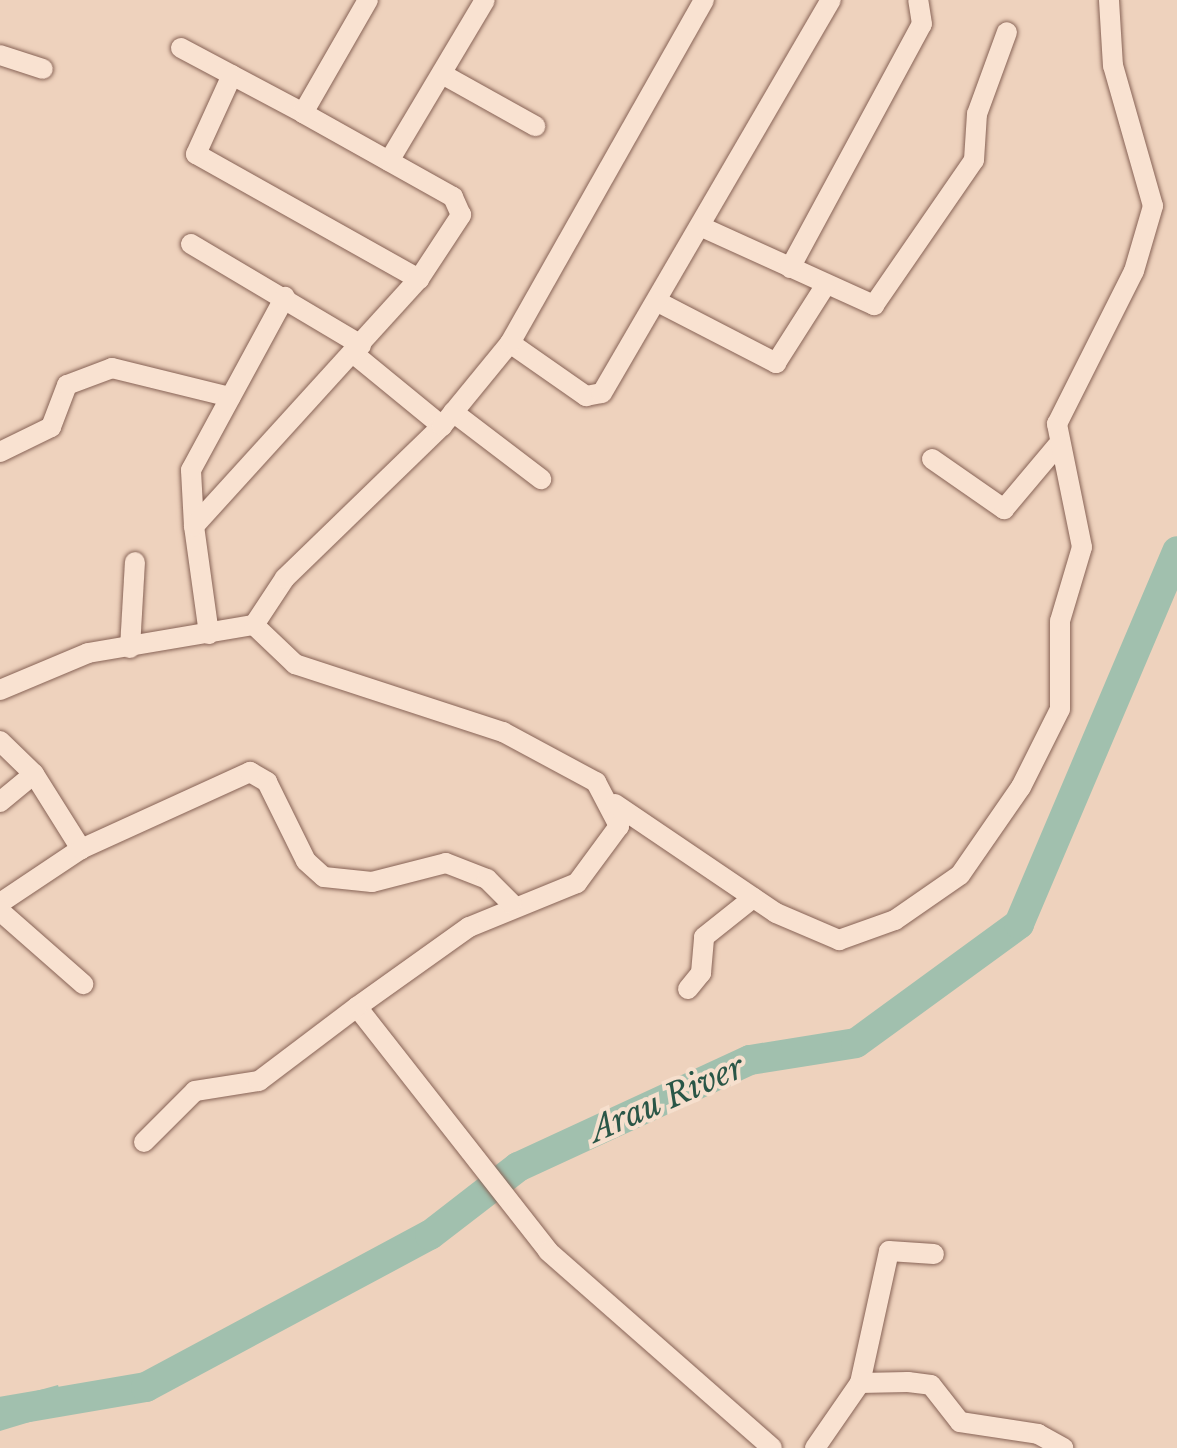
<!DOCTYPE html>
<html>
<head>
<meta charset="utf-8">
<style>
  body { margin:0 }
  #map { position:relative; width:1177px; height:1448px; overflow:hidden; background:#eed2bd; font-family:"Libre Baskerville",serif }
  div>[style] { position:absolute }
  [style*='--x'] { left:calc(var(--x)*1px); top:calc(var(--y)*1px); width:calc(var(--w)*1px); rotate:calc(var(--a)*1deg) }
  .water>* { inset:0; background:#a1c0ae }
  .river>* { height:30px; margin:-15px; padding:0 15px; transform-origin:15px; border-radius:15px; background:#a1c0ae }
  .roads { filter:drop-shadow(0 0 2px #876356) drop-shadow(0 0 2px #876356) }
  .street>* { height:20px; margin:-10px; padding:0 10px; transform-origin:10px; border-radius:10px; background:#f9e2d1 }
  span { translate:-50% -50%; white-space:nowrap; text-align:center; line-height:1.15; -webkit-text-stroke:8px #f6dfcd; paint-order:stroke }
  .water-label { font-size:32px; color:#2a5647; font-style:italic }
</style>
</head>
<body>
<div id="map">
  <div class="water">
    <i style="clip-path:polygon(58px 1385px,66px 1411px,0 1431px,0 1401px)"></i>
  </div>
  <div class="river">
    <i style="--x:0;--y:1412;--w:148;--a:-9.7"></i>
    <i style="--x:146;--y:1387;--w:322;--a:-28.2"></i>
    <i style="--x:430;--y:1235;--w:111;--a:-37.7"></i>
    <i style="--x:518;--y:1167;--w:255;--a:-24.8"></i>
    <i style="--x:750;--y:1060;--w:107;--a:-9.1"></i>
    <i style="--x:856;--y:1043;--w:202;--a:-36.1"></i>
    <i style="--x:1019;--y:924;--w:405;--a:-67"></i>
  </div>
  <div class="roads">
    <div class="street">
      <i style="--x:181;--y:48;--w:138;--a:28"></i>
      <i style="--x:0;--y:55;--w:45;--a:18"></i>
      <i style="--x:442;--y:74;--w:107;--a:29.2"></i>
      <i style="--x:232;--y:75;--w:87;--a:114.5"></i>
      <i style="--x:196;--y:154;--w:256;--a:29.3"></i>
      <i style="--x:389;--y:161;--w:187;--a:-59.2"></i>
      <i style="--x:704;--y:228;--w:187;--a:24.4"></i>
      <i style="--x:874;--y:305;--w:176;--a:-55.4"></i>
      <i style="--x:974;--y:160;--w:46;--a:-86.3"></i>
      <i style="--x:977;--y:114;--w:87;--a:-69.9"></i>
      <i style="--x:191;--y:244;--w:198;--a:30.7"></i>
      <i style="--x:790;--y:268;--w:277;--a:-61.6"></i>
      <i style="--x:922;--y:24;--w:24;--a:-99"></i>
      <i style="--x:660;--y:303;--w:131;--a:27.3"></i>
      <i style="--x:776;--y:363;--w:91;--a:-57.5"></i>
      <i style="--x:510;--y:343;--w:93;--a:34.9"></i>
      <i style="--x:586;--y:396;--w:16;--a:-11"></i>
      <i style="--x:602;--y:393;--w:455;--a:-59.8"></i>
      <i style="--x:354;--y:354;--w:114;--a:39.3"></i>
      <i style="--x:453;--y:412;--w:111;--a:37.3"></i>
      <i style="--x:0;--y:452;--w:57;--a:-26.1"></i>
      <i style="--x:51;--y:427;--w:45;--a:-69.1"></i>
      <i style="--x:67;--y:385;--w:48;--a:-20.7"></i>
      <i style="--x:112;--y:368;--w:122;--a:13.8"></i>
      <i style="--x:932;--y:459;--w:88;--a:34.8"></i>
      <i style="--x:1004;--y:509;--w:82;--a:-49.9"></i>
      <i style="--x:194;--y:526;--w:56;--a:-93.1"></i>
      <i style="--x:191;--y:470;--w:197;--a:-61.5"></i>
      <i style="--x:254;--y:625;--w:56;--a:-56.6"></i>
      <i style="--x:285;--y:578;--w:219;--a:-44.1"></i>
      <i style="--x:442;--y:426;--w:107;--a:-50.7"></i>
      <i style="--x:510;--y:343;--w:394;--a:-60.5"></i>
      <i style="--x:209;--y:634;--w:109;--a:-97.9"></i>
      <i style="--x:194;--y:526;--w:334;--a:-47.7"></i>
      <i style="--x:419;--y:279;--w:77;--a:-56.7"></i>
      <i style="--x:461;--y:215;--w:20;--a:-114"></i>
      <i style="--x:453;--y:197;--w:172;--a:-150.8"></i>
      <i style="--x:303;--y:113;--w:130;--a:-60.1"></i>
      <i style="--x:130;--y:648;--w:86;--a:-86.7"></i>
      <i style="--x:0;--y:690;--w:95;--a:-22.8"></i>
      <i style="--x:88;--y:653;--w:168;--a:-9.6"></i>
      <i style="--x:254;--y:625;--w:57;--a:43.6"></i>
      <i style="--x:295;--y:664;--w:219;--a:18.1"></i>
      <i style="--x:503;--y:732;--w:106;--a:28.3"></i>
      <i style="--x:596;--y:782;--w:50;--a:62.4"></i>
      <i style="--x:619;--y:826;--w:71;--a:126.4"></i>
      <i style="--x:577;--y:883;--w:117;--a:157.8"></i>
      <i style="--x:469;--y:927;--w:138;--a:144.5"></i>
      <i style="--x:357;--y:1007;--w:310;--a:51.9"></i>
      <i style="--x:548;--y:1251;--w:298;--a:41.3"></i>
      <i style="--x:0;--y:741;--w:47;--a:44.1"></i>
      <i style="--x:34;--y:774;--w:89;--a:57.9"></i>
      <i style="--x:0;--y:802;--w:44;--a:-39.5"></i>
      <i style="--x:615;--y:804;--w:194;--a:34.1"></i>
      <i style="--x:776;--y:913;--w:69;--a:23.2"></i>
      <i style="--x:839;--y:940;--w:59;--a:-19.7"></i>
      <i style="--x:895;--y:920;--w:79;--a:-34.7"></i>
      <i style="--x:960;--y:875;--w:107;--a:-55.3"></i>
      <i style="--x:1021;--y:787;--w:87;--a:-63.4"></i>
      <i style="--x:1060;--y:709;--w:88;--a:-90"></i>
      <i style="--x:1060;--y:621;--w:77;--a:-73.4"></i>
      <i style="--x:1082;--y:547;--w:126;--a:-101.5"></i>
      <i style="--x:1057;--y:424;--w:171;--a:-63.3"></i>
      <i style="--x:1134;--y:271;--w:68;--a:-73.7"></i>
      <i style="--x:1153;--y:206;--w:146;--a:-105.9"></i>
      <i style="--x:1113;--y:66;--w:66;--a:-93.5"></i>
      <i style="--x:0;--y:903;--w:97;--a:-33.7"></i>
      <i style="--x:81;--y:849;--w:186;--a:-24.5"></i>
      <i style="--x:250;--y:772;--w:20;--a:30"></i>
      <i style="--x:267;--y:782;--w:88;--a:63.7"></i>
      <i style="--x:306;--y:861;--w:24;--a:42"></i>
      <i style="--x:324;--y:877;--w:48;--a:5.9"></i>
      <i style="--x:372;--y:882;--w:76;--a:-14.4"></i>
      <i style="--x:446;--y:863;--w:44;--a:21.3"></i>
      <i style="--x:487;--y:879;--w:35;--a:45"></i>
      <i style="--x:0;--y:911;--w:111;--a:41.3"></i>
      <i style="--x:688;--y:989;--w:21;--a:-51"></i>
      <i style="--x:701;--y:973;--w:36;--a:-85"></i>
      <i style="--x:704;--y:937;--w:63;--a:-38.5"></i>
      <i style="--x:144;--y:1142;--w:72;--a:-45"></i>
      <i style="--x:195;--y:1091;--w:65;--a:-8.9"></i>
      <i style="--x:259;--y:1081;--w:123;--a:-37.1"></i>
      <i style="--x:860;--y:1383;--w:135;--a:-77.6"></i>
      <i style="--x:889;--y:1251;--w:45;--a:3.8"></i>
      <i style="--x:815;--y:1448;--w:79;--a:-55.3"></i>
      <i style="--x:860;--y:1383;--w:48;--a:-1.2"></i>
      <i style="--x:908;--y:1382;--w:23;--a:7"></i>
      <i style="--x:931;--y:1385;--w:47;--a:51.9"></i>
      <i style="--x:960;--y:1422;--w:79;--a:8.7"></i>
      <i style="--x:1038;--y:1434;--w:29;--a:29"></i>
    </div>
  </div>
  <div class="water-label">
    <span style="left:667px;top:1099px;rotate:-24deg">Arau River</span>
  </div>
</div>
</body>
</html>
